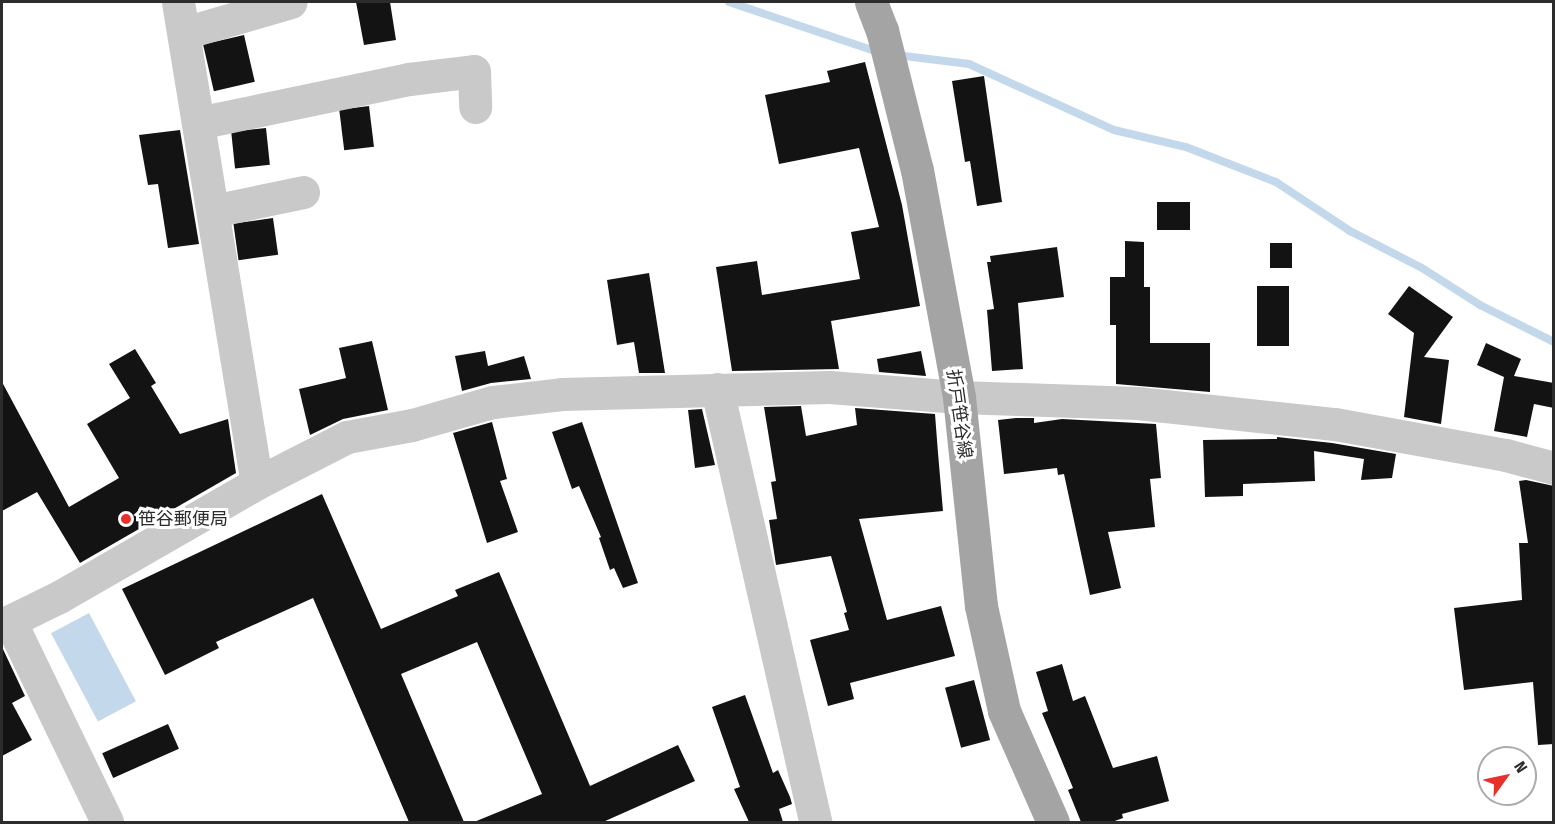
<!DOCTYPE html>
<html>
<head>
<meta charset="utf-8">
<style>
  body { margin:0 }
  #map { position:relative; width:1555px; height:824px; overflow:hidden; background:#fff; font-family:"Fira Sans Condensed","Noto Sans JP",sans-serif }
  div>[style] { position:absolute }
  [style*='--x'] { left:calc(var(--x)*1px); top:calc(var(--y)*1px); width:calc(var(--w)*1px); rotate:calc(var(--a)*1deg) }
  .water>* { inset:0; background:#c4d8eb; transform-origin:0 0 }
  .stream>* { height:8px; margin:-4px; padding:0 4px; transform-origin:4px; border-radius:4px; background:#c4d8eb }
  .building>* { inset:0; background:#131313; transform-origin:0 0 }
  .minor>* { height:33px; margin:-16.5px; padding:0 16.5px; transform-origin:16.5px; border-radius:16.5px; background:#c9c9c9 }
  .major>* { height:33px; margin:-16.5px; padding:0 16.5px; transform-origin:16.5px; border-radius:16.5px; background:#a4a4a4 }
  .dots>* { width:16px; height:16px; translate:-50% -50%; box-sizing:border-box; border:3px solid #fff; border-radius:50% }
  span { translate:-50% -50%; white-space:nowrap; text-align:center; line-height:1.15; -webkit-text-stroke:6px #fff; paint-order:stroke }
  .street-label { font-size:18px; color:#2c2c2c }
  .poi-label { font-size:18px; color:#2c2c2c }
  .left { translate:0 -50%; text-align:left }
  .frame { position:absolute; inset:0; border:3px solid #2c2c2c; pointer-events:none }
  .north { position:absolute; left:1477px; top:746px; width:60px; height:60px; box-sizing:border-box; background:#fff; border:2px solid #ababab; border-radius:50%; rotate:57deg; font-size:16px; font-weight:700; line-height:24px; text-align:center; color:#2c2c2c }
  .north::after { content:''; display:block; margin:auto; width:21px; height:27px; background:#e83229; clip-path:polygon(50% 0,100% 100%,50% 72%,0 100%) }
</style>
</head>
<body>
<div id="map">
  <div class="water">
    <i style="left:89px;top:613px;width:100px;height:43px;rotate:62deg"></i>
  </div>
  <div class="stream">
    <i style="--x:729;--y:2;--w:157;--a:18.6"></i>
    <i style="--x:896;--y:55;--w:74;--a:7"></i>
    <i style="--x:969;--y:64;--w:159;--a:24.5"></i>
    <i style="--x:1114;--y:130;--w:74;--a:13.3"></i>
    <i style="--x:1186;--y:147;--w:97;--a:21.3"></i>
    <i style="--x:1276;--y:182;--w:89;--a:33.5"></i>
    <i style="--x:1350;--y:231;--w:81;--a:27.2"></i>
    <i style="--x:1422;--y:268;--w:69;--a:32.5"></i>
    <i style="--x:1480;--y:305;--w:83;--a:26.6"></i>
  </div>
  <div class="building">
    <i style="clip-path:polygon(356px 2px,390px 2px,396px 40px,364px 45px)"></i>
    <i style="left:244px;top:35px;width:48px;height:42px;rotate:77deg"></i>
    <i style="clip-path:polygon(865px 62px,902px 205px,920px 306px,831px 321px,839px 369px,732px 371px,716px 267px,757px 261px,762px 295px,860px 279px,851px 232px,879px 227px,859px 148px,779px 164px,765px 95px,830px 82px,827px 71px)"></i>
    <i style="clip-path:polygon(984px 76px,1002px 202px,977px 206px,970px 161px,965px 162px,952px 81px)"></i>
    <i style="left:369px;top:106px;width:41px;height:30px;rotate:83deg"></i>
    <i style="left:266px;top:128px;width:37px;height:35px;rotate:84deg"></i>
    <i style="clip-path:polygon(180px 130px,199px 244px,168px 248px,158px 184px,148px 185px,139px 135px)"></i>
    <i style="left:1190px;top:202px;width:28px;height:33px;rotate:90deg"></i>
    <i style="left:273px;top:218px;width:37px;height:40px;rotate:82deg"></i>
    <i style="clip-path:polygon(1125px 241px,1144px 242px,1144px 287px,1150px 287px,1150px 343px,1210px 343px,1210px 392px,1116px 384px,1116px 325px,1110px 325px,1110px 277px,1125px 277px)"></i>
    <i style="left:1270px;top:243px;width:22px;height:25px"></i>
    <i style="clip-path:polygon(1057px 247px,1064px 297px,1018px 303px,1023px 369px,992px 371px,987px 310px,994px 309px,987px 262px,991px 262px,990px 256px)"></i>
    <i style="clip-path:polygon(649px 273px,665px 373px,639px 373px,634px 342px,617px 345px,607px 280px)"></i>
    <i style="left:1257px;top:286px;width:32px;height:60px"></i>
    <i style="clip-path:polygon(1409px 286px,1453px 317px,1424px 357px,1449px 360px,1441px 424px,1404px 417px,1414px 333px,1388px 314px)"></i>
    <i style="clip-path:polygon(372px 341px,388px 410px,343px 419px,310px 435px,299px 389px,346px 378px,339px 348px)"></i>
    <i style="clip-path:polygon(1486px 343px,1521px 359px,1514px 376px,1554px 383px,1554px 408px,1534px 404px,1527px 437px,1494px 431px,1504px 377px,1477px 365px)"></i>
    <i style="clip-path:polygon(135px 349px,156px 383px,151px 386px,180px 434px,228px 419px,236px 473px,80px 563px,37px 492px,2px 511px,2px 382px,69px 507px,119px 478px,87px 424px,130px 398px,109px 364px)"></i>
    <i style="clip-path:polygon(485px 351px,488px 366px,524px 356px,531px 379px,491px 383px,462px 391px,455px 356px)"></i>
    <i style="clip-path:polygon(921px 351px,926px 376px,879px 372px,877px 359px)"></i>
    <i style="clip-path:polygon(801px 406px,806px 436px,857px 425px,855px 408px,935px 414px,938px 453px,943px 511px,859px 519px,887px 620px,941px 606px,955px 656px,850px 683px,854px 699px,828px 706px,810px 640px,849px 630px,844px 613px,847px 612px,831px 556px,776px 565px,769px 520px,777px 519px,771px 482px,776px 481px,764px 407px)"></i>
    <i style="clip-path:polygon(702px 409px,715px 465px,695px 468px,688px 410px)"></i>
    <i style="clip-path:polygon(1016px 418px,1034px 418px,1034px 423px,1062px 419px,1156px 424px,1161px 478px,1150px 479px,1155px 527px,1108px 532px,1121px 588px,1090px 595px,1064px 474px,1058px 475px,1057px 468px,1004px 474px,998px 420px)"></i>
    <i style="clip-path:polygon(492px 422px,507px 479px,500px 481px,518px 532px,487px 543px,453px 433px)"></i>
    <i style="clip-path:polygon(582px 422px,638px 583px,623px 588px,614px 568px,610px 570px,599px 538px,601px 537px,579px 486px,572px 489px,552px 432px)"></i>
    <i style="clip-path:polygon(1277px 437px,1332px 443px,1396px 454px,1392px 478px,1361px 480px,1364px 459px,1314px 451px,1315px 481px,1243px 484px,1243px 496px,1205px 497px,1203px 440px,1277px 439px)"></i>
    <i style="clip-path:polygon(1526px 480px,1554px 486px,1554px 744px,1538px 745px,1533px 682px,1464px 690px,1454px 608px,1522px 600px,1519px 543px,1528px 543px,1519px 481px)"></i>
    <i style="clip-path:polygon(322px 494px,381px 629px,458px 596px,455px 590px,499px 572px,590px 786px,678px 745px,695px 781px,603px 822px,474px 822px,542px 794px,477px 642px,401px 674px,464px 822px,409px 822px,313px 598px,216px 642px,219px 648px,165px 675px,122px 589px)"></i>
    <i style="clip-path:polygon(2px 647px,25px 696px,12px 703px,32px 740px,2px 756px)"></i>
    <i style="clip-path:polygon(1062px 664px,1073px 701px,1085px 696px,1113px 768px,1157px 756px,1169px 801px,1122px 814px,1123px 818px,1112px 822px,1081px 822px,1068px 790px,1073px 788px,1042px 713px,1048px 711px,1036px 672px)"></i>
    <i style="left:974px;top:680px;width:62px;height:30px;rotate:75deg"></i>
    <i style="clip-path:polygon(745px 695px,773px 773px,778px 770px,790px 797px,792px 804px,779px 809px,783px 822px,749px 822px,734px 789px,740px 787px,712px 707px)"></i>
    <i style="left:168px;top:724px;width:27px;height:72px;rotate:66deg"></i>
  </div>
  <div class="minor">
    <i style="--x:178;--y:2;--w:487;--a:80.7"></i>
    <i style="--x:184;--y:33;--w:111;--a:-16.2"></i>
    <i style="--x:198;--y:123;--w:216;--a:-11.8"></i>
    <i style="--x:409;--y:79;--w:65;--a:-7"></i>
    <i style="--x:474;--y:71;--w:36;--a:88"></i>
    <i style="--x:213;--y:211;--w:92;--a:-11.9"></i>
    <i style="--x:717;--y:389;--w:444;--a:77.2"></i>
    <i style="--x:10;--y:621;--w:223;--a:64.2"></i>
    <i style="--x:2;--y:625;--w:64;--a:-26.2"></i>
    <i style="--x:59;--y:597;--w:228;--a:-29.9"></i>
    <i style="--x:257;--y:483;--w:101;--a:-27.1"></i>
    <i style="--x:347;--y:437;--w:66;--a:-10.5"></i>
    <i style="--x:412;--y:425;--w:84;--a:-15.9"></i>
    <i style="--x:493;--y:402;--w:69;--a:-6.6"></i>
    <i style="--x:562;--y:394;--w:267;--a:-1.5"></i>
    <i style="--x:829;--y:387;--w:130;--a:4.4"></i>
    <i style="--x:959;--y:397;--w:178;--a:1.9"></i>
    <i style="--x:1137;--y:403;--w:199;--a:6.1"></i>
    <i style="--x:1335;--y:424;--w:174;--a:10.3"></i>
    <i style="--x:1506;--y:455;--w:50;--a:15.2"></i>
  </div>
  <div class="major">
    <i style="--x:871;--y:2;--w:30;--a:69"></i>
    <i style="--x:882;--y:30;--w:144;--a:76"></i>
    <i style="--x:917;--y:170;--w:231;--a:79.5"></i>
    <i style="--x:959;--y:397;--w:210;--a:84"></i>
    <i style="--x:981;--y:606;--w:107;--a:77.6"></i>
    <i style="--x:1004;--y:711;--w:121;--a:66.2"></i>
  </div>
  <div class="dots">
    <i style="left:126px;top:519px;background:#e83229"></i>
  </div>
  <div class="street-label">
    <span style="left:959px;top:414px;rotate:82deg">折戸笹谷線</span>
  </div>
  <div class="poi-label">
    <span class="left" style="left:138px;top:519px">笹谷郵便局</span>
  </div>
  <div class="frame"></div>
  <div class="north">N</div>
</div>
</body>
</html>
